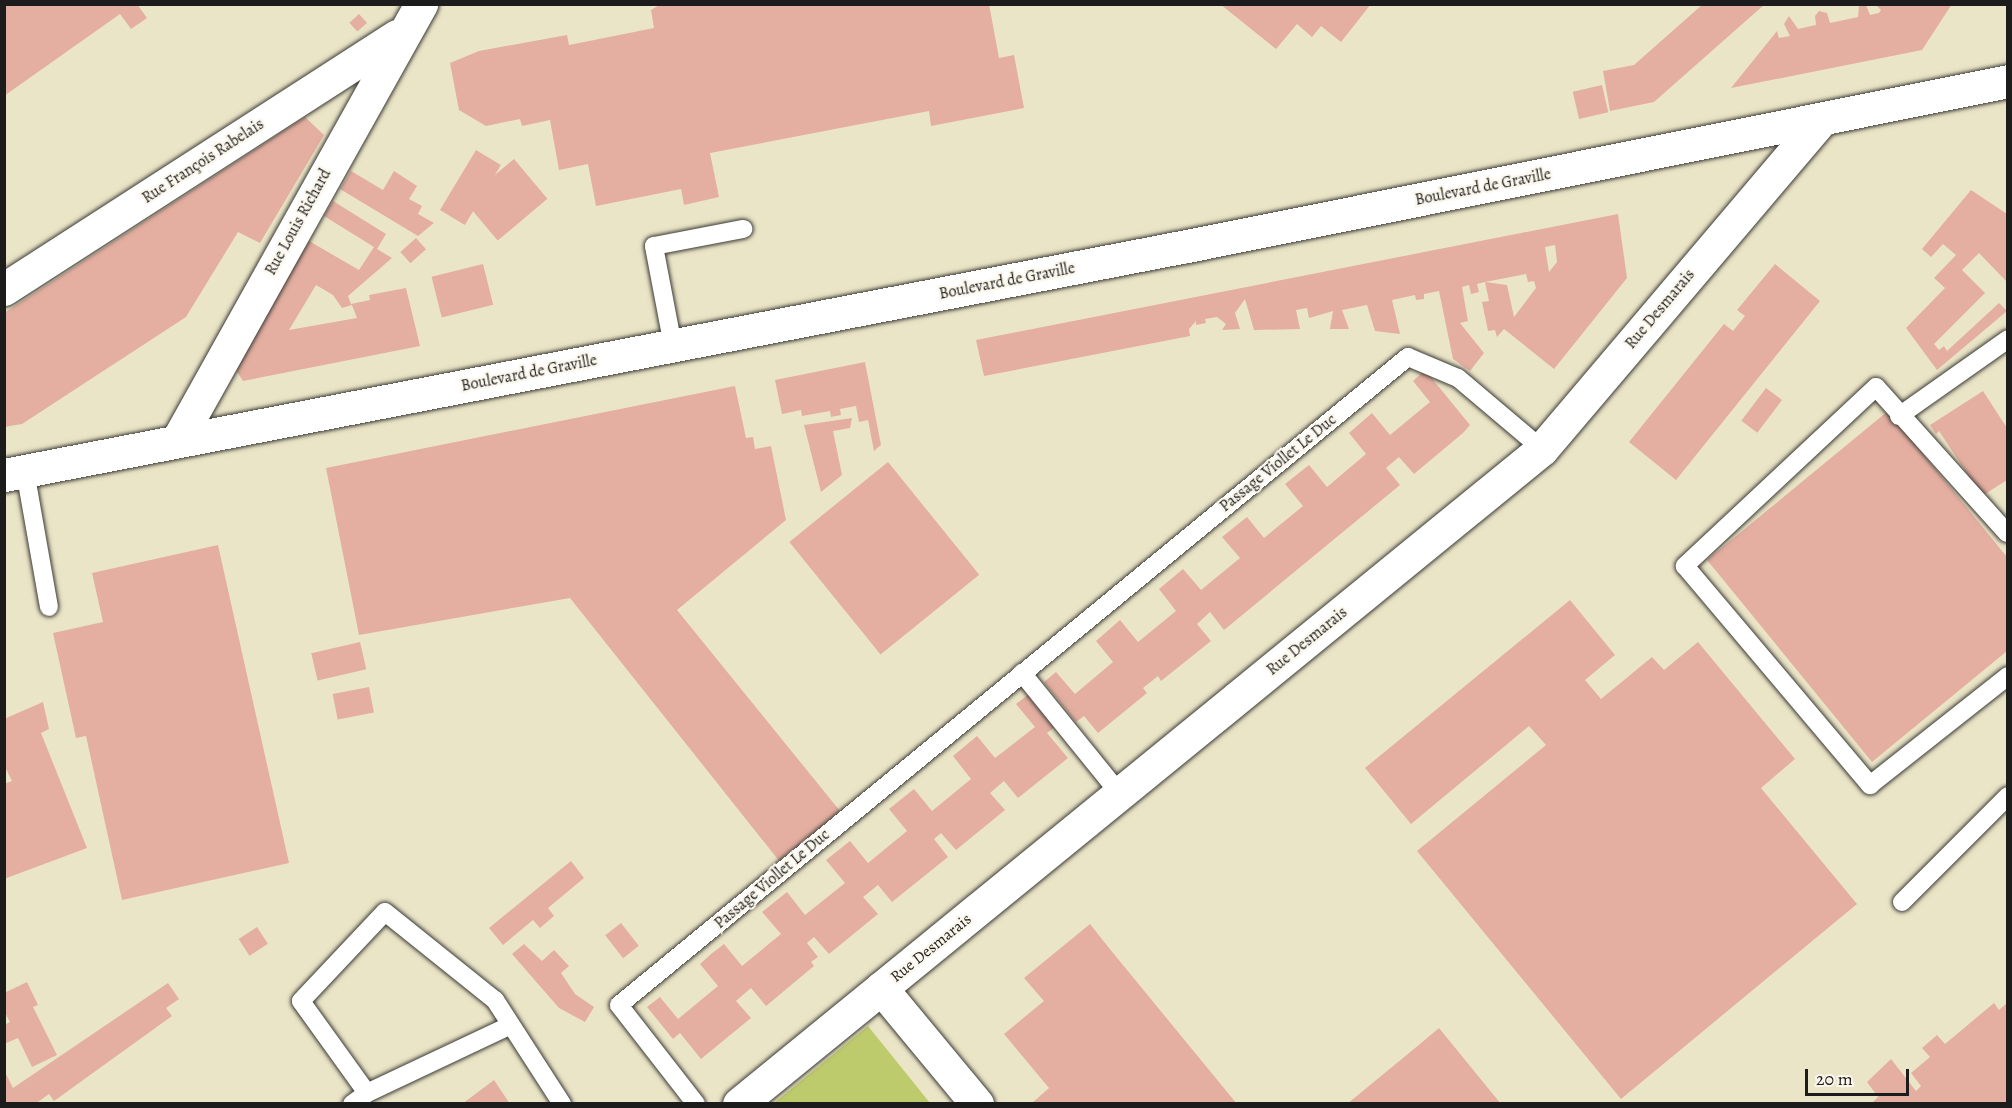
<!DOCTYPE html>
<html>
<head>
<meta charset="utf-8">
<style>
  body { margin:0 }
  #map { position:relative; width:2012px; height:1108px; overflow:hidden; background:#ebe5c7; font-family:Alegreya,serif }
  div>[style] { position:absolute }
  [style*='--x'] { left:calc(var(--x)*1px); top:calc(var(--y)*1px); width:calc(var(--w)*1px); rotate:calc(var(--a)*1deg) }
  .green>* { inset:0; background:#becb6d }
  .building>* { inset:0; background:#e4afa1; transform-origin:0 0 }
  .roads { filter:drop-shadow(0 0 2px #3b3a36) drop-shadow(0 0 2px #3b3a36) }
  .service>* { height:18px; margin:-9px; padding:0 9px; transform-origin:9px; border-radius:9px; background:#fff }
  .minor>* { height:33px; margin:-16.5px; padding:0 16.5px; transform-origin:16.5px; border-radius:16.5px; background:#fff }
  .tertiary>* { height:33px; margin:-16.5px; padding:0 16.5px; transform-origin:16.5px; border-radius:16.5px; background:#fff }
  span { translate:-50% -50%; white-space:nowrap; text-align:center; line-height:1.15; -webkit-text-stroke:4.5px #fbf7ec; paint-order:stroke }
  .street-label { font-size:16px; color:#1c1c1c }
  .frame { position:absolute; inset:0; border:6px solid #1c1c1c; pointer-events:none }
  .scale { position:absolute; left:1805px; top:1069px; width:104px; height:27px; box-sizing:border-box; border:3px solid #1c1c1c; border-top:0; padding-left:8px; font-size:18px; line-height:21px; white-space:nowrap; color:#1c1c1c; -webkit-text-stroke:4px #fbf7ec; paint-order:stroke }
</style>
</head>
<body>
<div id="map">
  <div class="green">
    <i style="clip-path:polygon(868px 1026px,930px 1103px,774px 1103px)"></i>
  </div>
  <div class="building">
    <i style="clip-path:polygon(4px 4px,137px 4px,147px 18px,131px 29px,120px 14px,4px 96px)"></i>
    <i style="clip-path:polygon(661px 4px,989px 4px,999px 58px,1014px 55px,1024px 108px,931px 126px,929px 111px,710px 153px,719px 197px,684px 205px,681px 189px,596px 206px,588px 164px,559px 170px,550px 120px,522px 126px,520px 119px,486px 126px,459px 110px,450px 63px,479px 51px,567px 35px,569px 45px,654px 28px,651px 10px)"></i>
    <i style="clip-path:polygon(1220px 4px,1371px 4px,1341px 42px,1321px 26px,1312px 37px,1297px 24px,1276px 49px)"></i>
    <i style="clip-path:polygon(1703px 4px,1765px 4px,1654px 102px,1610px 111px,1603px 71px,1634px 65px)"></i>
    <i style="clip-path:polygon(1875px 4px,1952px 4px,1922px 50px,1731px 88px,1777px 31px,1779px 38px,1790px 36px,1784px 24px,1789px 16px,1798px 29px,1816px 25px,1815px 16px,1819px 11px,1827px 13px,1830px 23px,1858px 17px,1859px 5px,1866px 5px,1870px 15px,1879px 13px,1881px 10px)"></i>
    <i style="left:359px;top:14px;width:12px;height:13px;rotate:48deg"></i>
    <i style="left:1602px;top:85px;width:28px;height:30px;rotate:77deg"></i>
    <i style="clip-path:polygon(305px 117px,324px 135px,260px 243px,238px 232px,186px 317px,22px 424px,4px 427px,4px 313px)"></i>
    <i style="left:476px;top:150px;width:29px;height:70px;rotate:31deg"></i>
    <i style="left:514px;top:159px;width:52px;height:65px;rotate:50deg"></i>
    <i style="clip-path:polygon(351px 171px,383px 190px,394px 171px,417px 186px,409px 199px,422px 206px,418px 214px,434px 223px,418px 236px,340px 189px)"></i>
    <i style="clip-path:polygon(1971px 190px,2007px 214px,2007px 282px,1979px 253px,1962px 270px,1985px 293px,1934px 344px,1939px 350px,1944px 346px,1947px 351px,1999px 303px,2007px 311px,1937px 370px,1906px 328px,1945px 288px,1934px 278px,1956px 255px,1943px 244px,1931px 257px,1922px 249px)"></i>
    <i style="clip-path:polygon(evenodd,333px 201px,386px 234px,377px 249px,392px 258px,348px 296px,351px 304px,370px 300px,369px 295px,406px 288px,420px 346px,243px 381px,234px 367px,309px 241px,359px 270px,374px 247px,324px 216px,333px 201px,316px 285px,333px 295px,342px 308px,352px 305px,357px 318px,289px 330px,316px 285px)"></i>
    <i style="clip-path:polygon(evenodd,1618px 214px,1627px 278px,1554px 369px,1504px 329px,1497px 337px,1495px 330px,1488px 331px,1482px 302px,1489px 301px,1485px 282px,1477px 284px,1479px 292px,1471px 294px,1469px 285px,1462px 287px,1468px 321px,1460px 323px,1484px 353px,1470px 371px,1453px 359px,1439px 291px,1424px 294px,1424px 299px,1416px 300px,1415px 295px,1392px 300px,1400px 334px,1375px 331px,1367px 305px,1342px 310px,1349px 329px,1330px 329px,1333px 311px,1309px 318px,1307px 308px,1296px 310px,1300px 329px,1254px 330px,1245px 299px,1235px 313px,1240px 329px,1222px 330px,1226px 324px,1217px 317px,1205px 319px,1206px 323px,1196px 325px,1196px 321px,1189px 329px,1190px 336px,984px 376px,976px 340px,1618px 214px,1555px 245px,1557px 262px,1549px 272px,1545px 247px,1555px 245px,1618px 214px,1526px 274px,1528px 282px,1534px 281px,1536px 288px,1514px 317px,1507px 285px,1485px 282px,1526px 274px)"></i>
    <i style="left:416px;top:238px;width:15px;height:21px;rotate:48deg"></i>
    <i style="left:483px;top:264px;width:42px;height:53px;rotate:76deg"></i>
    <i style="clip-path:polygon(1775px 264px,1820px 301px,1676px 480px,1629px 442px,1724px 324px,1733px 331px,1745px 316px,1737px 310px)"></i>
    <i style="clip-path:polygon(865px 362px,881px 445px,874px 451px,868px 420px,859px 422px,856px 406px,840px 409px,841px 415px,831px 417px,830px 411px,802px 416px,801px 410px,782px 414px,775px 380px)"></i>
    <i style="clip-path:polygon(1425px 370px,1470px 425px,1463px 433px,1414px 474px,1399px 457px,1386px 468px,1400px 485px,1224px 630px,1210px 612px,1197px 624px,1211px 641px,1161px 681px,1158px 676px,1143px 688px,1147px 693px,1098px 733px,1084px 716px,1076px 722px,1044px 682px,1056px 672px,1075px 694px,1113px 662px,1096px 641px,1120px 620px,1138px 642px,1176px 611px,1159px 589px,1183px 569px,1201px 590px,1240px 558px,1222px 537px,1247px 517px,1264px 538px,1303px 506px,1285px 484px,1309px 465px,1327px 487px,1366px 454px,1349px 433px,1372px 413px,1390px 435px,1430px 402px,1413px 381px)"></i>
    <i style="clip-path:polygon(735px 386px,746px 438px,753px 437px,755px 449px,771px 446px,786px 520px,677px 610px,840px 811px,780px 862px,570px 598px,359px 635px,326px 468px)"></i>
    <i style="left:1766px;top:388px;width:20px;height:41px;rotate:37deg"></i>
    <i style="clip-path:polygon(1983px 391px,2007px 428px,2007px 480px,1982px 496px,1939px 431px,1936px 434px,1930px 425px)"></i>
    <i style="clip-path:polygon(1888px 411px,2007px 557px,2007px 651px,1872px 762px,1707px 560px)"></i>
    <i style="clip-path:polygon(852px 418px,850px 428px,833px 431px,842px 475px,821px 492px,804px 425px)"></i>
    <i style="left:888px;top:462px;width:145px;height:127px;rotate:51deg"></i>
    <i style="clip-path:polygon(218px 545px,289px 863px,122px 900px,86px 736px,76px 738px,53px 633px,103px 622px,92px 573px)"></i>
    <i style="clip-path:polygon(1570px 600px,1615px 655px,1585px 680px,1601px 699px,1652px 657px,1664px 670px,1698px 642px,1795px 759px,1761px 788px,1857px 904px,1621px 1099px,1417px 851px,1546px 745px,1529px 726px,1411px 824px,1365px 768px)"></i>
    <i style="left:360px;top:642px;width:28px;height:50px;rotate:77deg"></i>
    <i style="left:369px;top:687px;width:26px;height:37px;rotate:79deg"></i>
    <i style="clip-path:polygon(1029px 694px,1055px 727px,1047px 733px,1068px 758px,1018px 798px,1004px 781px,990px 793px,1005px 810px,956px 850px,941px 833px,934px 839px,948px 857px,892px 902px,878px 885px,863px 897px,878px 914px,829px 954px,814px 937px,807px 943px,818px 957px,811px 962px,814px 966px,766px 1006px,751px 988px,744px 994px,736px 1001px,751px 1018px,701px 1059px,680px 1033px,673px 1039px,647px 1007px,660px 997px,678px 1019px,718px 986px,700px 964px,711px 954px,724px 944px,742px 966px,781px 934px,762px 912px,787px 892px,805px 915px,845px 883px,826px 860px,850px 841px,868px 863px,907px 831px,889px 809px,914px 789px,932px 811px,971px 779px,953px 756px,977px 736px,995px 758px,1035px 727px,1016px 704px)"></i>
    <i style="clip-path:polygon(43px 702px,49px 729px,41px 733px,87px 848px,4px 879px,4px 784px,12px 781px,4px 765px,4px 719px)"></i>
    <i style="clip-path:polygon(571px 861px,584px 878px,548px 908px,554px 916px,540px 928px,533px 920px,503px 945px,489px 928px)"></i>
    <i style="left:621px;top:923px;width:29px;height:20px;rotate:52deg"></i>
    <i style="clip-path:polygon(1090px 924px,1109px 948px,1237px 1104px,1031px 1104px,1049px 1088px,1004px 1034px,1044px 1001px,1024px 978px)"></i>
    <i style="left:257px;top:927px;width:20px;height:22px;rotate:57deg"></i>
    <i style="clip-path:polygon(524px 944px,542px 961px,554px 950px,569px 966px,561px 973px,575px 994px,594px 1007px,585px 1022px,559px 1008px,512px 954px)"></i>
    <i style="clip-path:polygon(27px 982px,38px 1005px,33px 1007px,57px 1055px,32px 1067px,18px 1038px,4px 1044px,4px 1025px,10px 1022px,4px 1011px,4px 993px)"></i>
    <i style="clip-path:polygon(168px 983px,179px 999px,166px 1008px,172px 1016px,54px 1101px,49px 1094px,35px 1104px,4px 1104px,4px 1070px,13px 1088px)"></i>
    <i style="clip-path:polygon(1994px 1003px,1999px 1010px,2007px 1003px,2007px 1104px,1871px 1104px,1878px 1097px,1867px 1082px,1891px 1059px,1916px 1091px,1921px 1086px,1911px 1073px,1930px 1057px,1922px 1048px,1937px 1035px,1945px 1044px)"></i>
    <i style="clip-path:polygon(1439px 1028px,1501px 1104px,1347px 1104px,1420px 1044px)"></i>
    <i style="clip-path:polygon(494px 1080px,510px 1104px,462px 1104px)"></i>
  </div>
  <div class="roads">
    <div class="service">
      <i style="--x:673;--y:346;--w:102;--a:-100.8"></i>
      <i style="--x:654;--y:246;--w:91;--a:-10.8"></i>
      <i style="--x:1899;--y:416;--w:133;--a:-35.2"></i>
      <i style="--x:25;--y:471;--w:138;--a:80"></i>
      <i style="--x:2007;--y:533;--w:196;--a:-131.9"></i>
      <i style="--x:1876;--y:387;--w:262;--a:136.9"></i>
      <i style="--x:1685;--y:566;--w:287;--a:49.8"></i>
      <i style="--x:1870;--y:785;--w:176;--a:-38.3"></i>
      <i style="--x:1022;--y:673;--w:156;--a:51"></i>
      <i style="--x:1902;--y:902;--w:150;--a:-45"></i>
      <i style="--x:367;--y:1093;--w:159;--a:-25.3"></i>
      <i style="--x:352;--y:1104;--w:19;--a:-36"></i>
      <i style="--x:367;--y:1093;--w:113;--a:-125.7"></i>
      <i style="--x:301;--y:1001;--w:122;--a:-46.7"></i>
      <i style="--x:385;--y:912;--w:141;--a:38.7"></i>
      <i style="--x:495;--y:1000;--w:124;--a:57.2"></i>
      <i style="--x:696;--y:1104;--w:125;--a:-127.9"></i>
      <i style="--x:619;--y:1005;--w:1021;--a:-39.4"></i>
      <i style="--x:1408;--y:357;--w:54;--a:22.8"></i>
      <i style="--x:1458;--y:378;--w:110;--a:40.2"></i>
    </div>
    <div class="minor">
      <i style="--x:4;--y:289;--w:467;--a:-32.8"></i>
      <i style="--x:177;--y:441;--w:501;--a:-60.82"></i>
      <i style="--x:881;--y:988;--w:151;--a:50.4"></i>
      <i style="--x:739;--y:1104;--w:1036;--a:-39.2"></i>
      <i style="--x:1542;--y:449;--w:430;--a:-49.7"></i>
    </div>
    <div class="tertiary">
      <i style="--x:4;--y:475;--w:1205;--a:-10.96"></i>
      <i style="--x:1187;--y:246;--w:837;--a:-11.36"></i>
    </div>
  </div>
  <div class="street-label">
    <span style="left:203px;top:161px;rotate:-33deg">Rue François Rabelais</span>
    <span style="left:1483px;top:187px;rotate:-11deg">Boulevard de Graville</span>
    <span style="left:298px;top:222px;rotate:-61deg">Rue Louis Richard</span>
    <span style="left:1007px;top:281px;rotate:-11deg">Boulevard de Graville</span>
    <span style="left:1660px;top:309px;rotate:-50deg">Rue Desmarais</span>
    <span style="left:529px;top:373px;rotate:-11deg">Boulevard de Graville</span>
    <span style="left:1278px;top:463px;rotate:-39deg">Passage Viollet Le Duc</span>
    <span style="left:1307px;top:641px;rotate:-39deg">Rue Desmarais</span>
    <span style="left:772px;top:879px;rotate:-40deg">Passage Viollet Le Duc</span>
    <span style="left:931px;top:948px;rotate:-39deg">Rue Desmarais</span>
  </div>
  <div class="frame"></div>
  <div class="scale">20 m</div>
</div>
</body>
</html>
